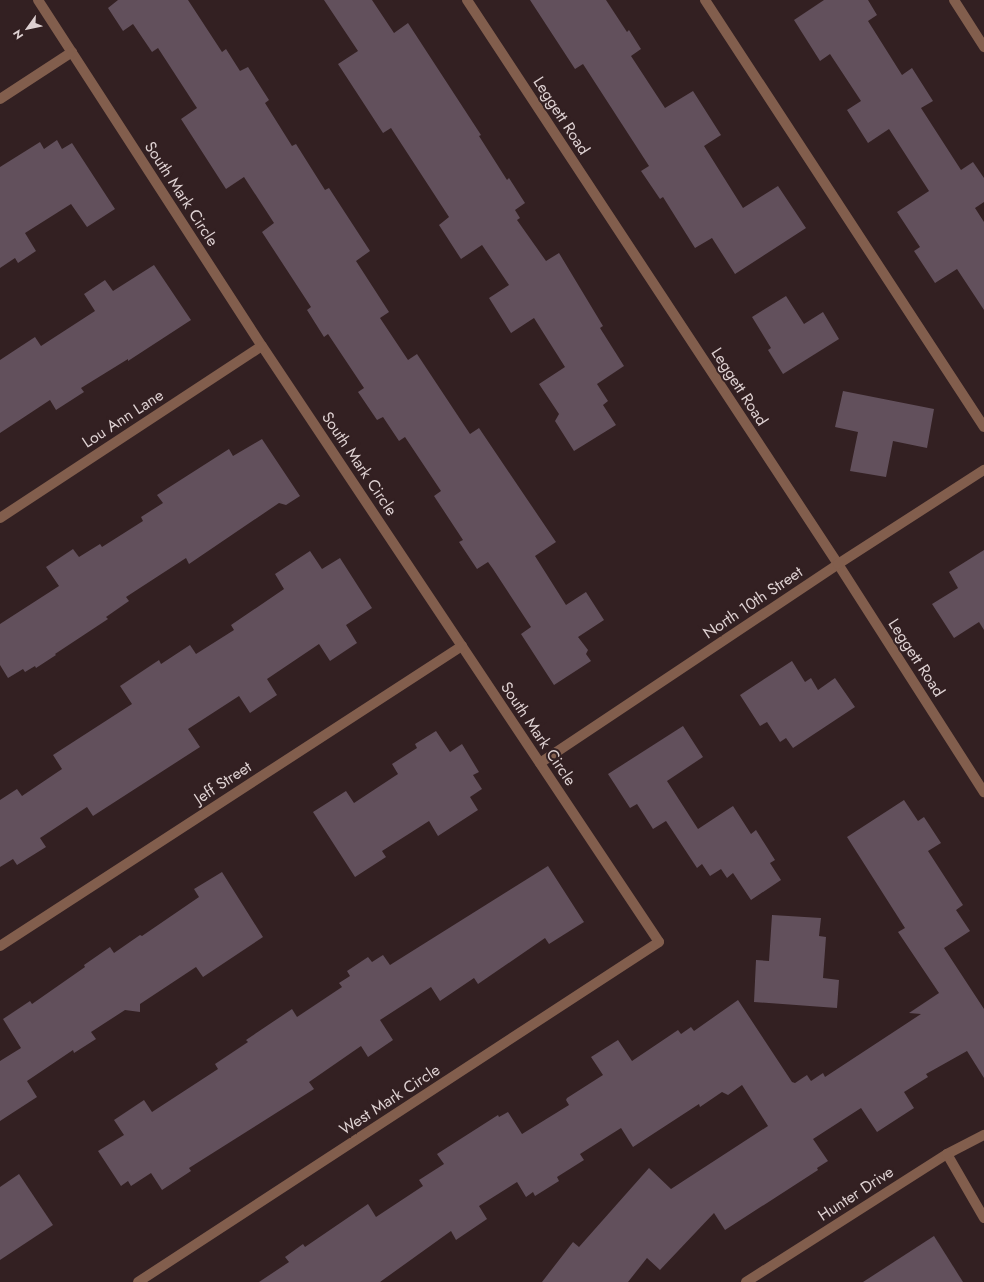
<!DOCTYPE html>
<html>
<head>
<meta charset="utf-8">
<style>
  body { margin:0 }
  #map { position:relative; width:984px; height:1282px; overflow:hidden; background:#332022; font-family:Jost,sans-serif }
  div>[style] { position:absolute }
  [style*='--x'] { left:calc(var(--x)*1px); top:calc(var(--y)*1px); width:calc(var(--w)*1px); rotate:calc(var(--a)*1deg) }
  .building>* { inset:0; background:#62505c }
  .minor>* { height:10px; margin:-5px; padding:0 5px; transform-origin:5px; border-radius:5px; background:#825e4d }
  span { translate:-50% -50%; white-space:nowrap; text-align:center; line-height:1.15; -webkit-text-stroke:4px #332022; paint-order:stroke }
  .street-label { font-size:16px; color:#ded1d2 }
  .north { position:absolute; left:8px; top:8px; width:40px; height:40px; -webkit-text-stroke:3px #332022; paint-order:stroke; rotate:237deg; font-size:11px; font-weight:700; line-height:16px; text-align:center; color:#ded1d2 }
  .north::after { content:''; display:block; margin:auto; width:14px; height:18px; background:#ded1d2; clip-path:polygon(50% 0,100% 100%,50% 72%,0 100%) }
</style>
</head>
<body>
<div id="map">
  <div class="building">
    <i style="clip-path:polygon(118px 0,188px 0,222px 52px,226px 49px,240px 71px,248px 67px,269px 100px,265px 103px,292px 146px,296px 144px,325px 190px,329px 188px,370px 251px,356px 261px,389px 312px,380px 318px,408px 360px,417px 354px,470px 434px,479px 428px,556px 542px,535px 556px,566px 605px,586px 592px,604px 620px,578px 637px,588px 650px,586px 654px,591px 661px,554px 685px,521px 634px,531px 627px,493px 569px,488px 562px,477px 569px,459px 542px,463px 540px,434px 496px,441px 491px,405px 437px,399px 441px,383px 417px,377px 420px,358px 392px,364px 388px,328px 334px,324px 337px,307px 310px,311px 307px,262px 232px,274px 223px,244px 177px,226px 189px,181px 119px,197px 108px,158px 48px,152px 52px,133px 24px,123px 31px,108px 8px)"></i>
    <i style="clip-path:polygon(324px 0,372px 0,394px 33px,408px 23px,481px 135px,479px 136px,507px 180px,509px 178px,525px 203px,515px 210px,520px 218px,517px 220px,546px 261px,559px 253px,603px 326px,600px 328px,624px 366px,597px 384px,608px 401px,603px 405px,616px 425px,574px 451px,555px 421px,559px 414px,539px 384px,565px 367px,534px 318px,511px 333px,489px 298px,509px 285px,482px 245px,461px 259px,439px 225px,449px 217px,391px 128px,383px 133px,338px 64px,358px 51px)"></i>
    <i style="clip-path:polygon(530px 0,606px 0,627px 32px,629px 30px,641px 49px,631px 56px,665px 108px,693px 91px,721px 135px,704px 146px,743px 208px,778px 186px,806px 228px,735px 274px,712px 238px,695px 248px,663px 197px,660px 199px,641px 171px,649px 166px,583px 64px,575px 69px)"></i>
    <i style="clip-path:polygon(824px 0,868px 0,877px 15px,868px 21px,902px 75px,912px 68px,933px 101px,921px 108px,961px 170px,973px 162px,984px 178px,984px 202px,975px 208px,984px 222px,984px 310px,957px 269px,935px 283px,914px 251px,920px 247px,897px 212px,929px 191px,889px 129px,868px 143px,847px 110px,861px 101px,830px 54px,820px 61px,794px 20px)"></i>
    <i style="clip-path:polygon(57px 140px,62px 149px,72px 143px,115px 209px,87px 227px,71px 204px,25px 233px,36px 251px,18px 263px,15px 258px,0 268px,0 167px,40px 142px,44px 149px)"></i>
    <i style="clip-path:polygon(154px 265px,191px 320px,128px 361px,128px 359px,81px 388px,84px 392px,56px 410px,50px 400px,0 433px,0 360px,35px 337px,41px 346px,95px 311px,84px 294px,105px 280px,113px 291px)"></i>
    <i style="clip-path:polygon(786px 296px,804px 324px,823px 312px,839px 339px,783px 374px,768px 350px,771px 348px,752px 317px)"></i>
    <i style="clip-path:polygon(843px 391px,934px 409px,927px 448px,893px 441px,886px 477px,850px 471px,858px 432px,835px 427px)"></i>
    <i style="clip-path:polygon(262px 439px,300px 496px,286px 505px,279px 503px,189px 564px,186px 558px,126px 597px,129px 601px,106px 617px,108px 619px,55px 654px,56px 655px,36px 668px,35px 666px,25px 672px,23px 669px,8px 678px,0 665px,0 624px,59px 586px,46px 567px,73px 549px,79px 557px,100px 544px,102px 547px,143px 521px,141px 517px,163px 503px,157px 495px,229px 449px,233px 456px)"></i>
    <i style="clip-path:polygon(984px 550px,984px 630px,979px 622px,954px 638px,932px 604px,958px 588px,949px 572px)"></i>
    <i style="clip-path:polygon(310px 551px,322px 569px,340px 558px,372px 608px,346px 625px,357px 643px,330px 661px,319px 644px,267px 679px,277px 695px,250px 713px,239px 696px,188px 729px,200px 747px,93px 816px,87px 807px,40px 838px,46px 847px,17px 865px,13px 859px,0 867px,0 800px,17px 789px,22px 796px,62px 769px,53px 755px,132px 704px,120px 686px,159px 660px,161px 664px,190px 645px,196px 654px,234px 630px,231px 625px,284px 589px,275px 574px)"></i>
    <i style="clip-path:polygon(792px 661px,805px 682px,811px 678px,818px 690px,835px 678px,855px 707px,793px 748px,786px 738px,780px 742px,767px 722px,760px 726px,740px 695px)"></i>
    <i style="clip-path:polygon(683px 726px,703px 757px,667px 781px,698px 829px,733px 806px,751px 834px,756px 830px,775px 860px,770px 863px,781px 880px,751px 900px,733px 873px,727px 878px,721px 869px,710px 876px,702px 864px,697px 868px,666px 821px,653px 829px,637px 804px,630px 808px,608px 774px)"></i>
    <i style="clip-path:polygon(436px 731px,450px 752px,462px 744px,479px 772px,473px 775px,482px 789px,470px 797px,478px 810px,438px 836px,429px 821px,382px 851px,386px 857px,355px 877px,313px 812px,346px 791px,354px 803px,398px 774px,392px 764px,417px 748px,415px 744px)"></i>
    <i style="clip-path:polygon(904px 800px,918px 821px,924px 817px,941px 843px,928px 851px,963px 905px,956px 910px,970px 931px,944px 948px,984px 1009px,984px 1078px,967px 1051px,926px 1074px,928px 1077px,904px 1092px,914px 1108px,877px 1132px,861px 1108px,813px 1139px,828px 1161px,817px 1168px,818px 1170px,725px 1230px,714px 1213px,660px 1270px,647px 1258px,628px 1282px,542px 1282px,573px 1242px,579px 1247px,649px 1168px,671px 1189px,768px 1126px,742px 1085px,728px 1095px,722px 1092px,700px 1107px,699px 1104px,633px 1147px,621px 1128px,580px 1154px,584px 1160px,557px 1177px,559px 1181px,535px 1196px,533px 1192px,526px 1197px,517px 1182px,479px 1206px,487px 1219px,456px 1240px,451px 1231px,380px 1282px,259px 1282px,289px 1262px,285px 1257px,303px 1244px,305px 1247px,368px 1204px,376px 1217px,423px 1186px,419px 1180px,444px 1164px,437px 1154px,498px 1115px,499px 1117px,508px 1112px,522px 1134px,569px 1105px,566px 1100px,567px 1098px,603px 1075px,591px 1057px,618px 1040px,632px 1061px,678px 1030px,681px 1034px,691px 1027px,694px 1031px,738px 1000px,792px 1082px,795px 1083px,807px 1075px,811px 1081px,823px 1073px,825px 1077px,921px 1014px,909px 1013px,939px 993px,898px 932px,905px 928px,847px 837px)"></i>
    <i style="clip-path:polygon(548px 866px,584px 922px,549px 944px,545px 938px,478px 984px,474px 978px,440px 1001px,431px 987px,380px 1020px,393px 1040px,368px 1057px,361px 1046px,309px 1082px,314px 1089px,189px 1168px,191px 1171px,162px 1190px,151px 1173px,131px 1186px,128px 1181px,121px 1186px,98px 1151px,124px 1135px,114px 1120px,144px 1100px,152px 1112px,218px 1069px,215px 1064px,248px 1042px,246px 1040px,292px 1009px,297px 1017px,342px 987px,339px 983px,350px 976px,347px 971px,368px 957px,372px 962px,383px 955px,390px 965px)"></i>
    <i style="clip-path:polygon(222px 872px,263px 937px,203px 977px,196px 967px,140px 1004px,140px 1012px,125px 1010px,91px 1032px,96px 1039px,74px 1053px,73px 1050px,27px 1081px,37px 1097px,0 1121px,0 1061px,21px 1048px,3px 1019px,30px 1001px,32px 1004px,85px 967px,84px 965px,110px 947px,114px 953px,140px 935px,142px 936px,199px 897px,194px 889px)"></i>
    <i style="clip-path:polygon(772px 915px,821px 918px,819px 936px,826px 937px,823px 978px,839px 980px,837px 1008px,754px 1002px,756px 960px,769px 961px)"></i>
    <i style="clip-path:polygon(19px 1174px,53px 1225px,0 1260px,0 1187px)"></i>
    <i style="clip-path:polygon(934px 1236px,963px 1282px,863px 1282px)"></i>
  </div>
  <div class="minor">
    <i style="--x:38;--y:0;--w:412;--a:57.1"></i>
    <i style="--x:262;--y:346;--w:716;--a:56.33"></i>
    <i style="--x:659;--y:942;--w:622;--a:146.87"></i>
    <i style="--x:467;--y:0;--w:675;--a:56.66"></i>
    <i style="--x:838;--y:564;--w:271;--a:57.4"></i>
    <i style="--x:705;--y:0;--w:510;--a:56.84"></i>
    <i style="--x:954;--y:0;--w:56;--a:57.4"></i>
    <i style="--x:0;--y:99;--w:86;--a:-33.1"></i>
    <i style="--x:0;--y:518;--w:313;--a:-33.3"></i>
    <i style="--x:540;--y:763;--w:358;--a:-33.7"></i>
    <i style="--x:838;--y:564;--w:174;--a:-32.8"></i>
    <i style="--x:0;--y:946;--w:551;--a:-33"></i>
    <i style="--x:947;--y:1154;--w:74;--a:60"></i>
    <i style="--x:746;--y:1282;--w:238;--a:-32.5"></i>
    <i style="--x:947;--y:1154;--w:42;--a:-27.2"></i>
  </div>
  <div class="street-label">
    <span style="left:561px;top:116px;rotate:57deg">Leggett Road</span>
    <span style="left:181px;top:194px;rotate:57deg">South Mark Circle</span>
    <span style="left:739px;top:387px;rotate:57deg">Leggett Road</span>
    <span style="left:123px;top:419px;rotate:-33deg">Lou Ann Lane</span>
    <span style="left:359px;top:464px;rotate:56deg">South Mark Circle</span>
    <span style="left:753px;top:603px;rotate:-34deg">North 10th Street</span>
    <span style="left:916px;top:658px;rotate:57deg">Leggett Road</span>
    <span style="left:538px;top:734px;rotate:56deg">South Mark Circle</span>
    <span style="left:223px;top:783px;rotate:-33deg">Jeff Street</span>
    <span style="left:390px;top:1100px;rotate:-33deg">West Mark Circle</span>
    <span style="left:856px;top:1194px;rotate:-33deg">Hunter Drive</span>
  </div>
  <div class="north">N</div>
</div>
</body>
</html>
